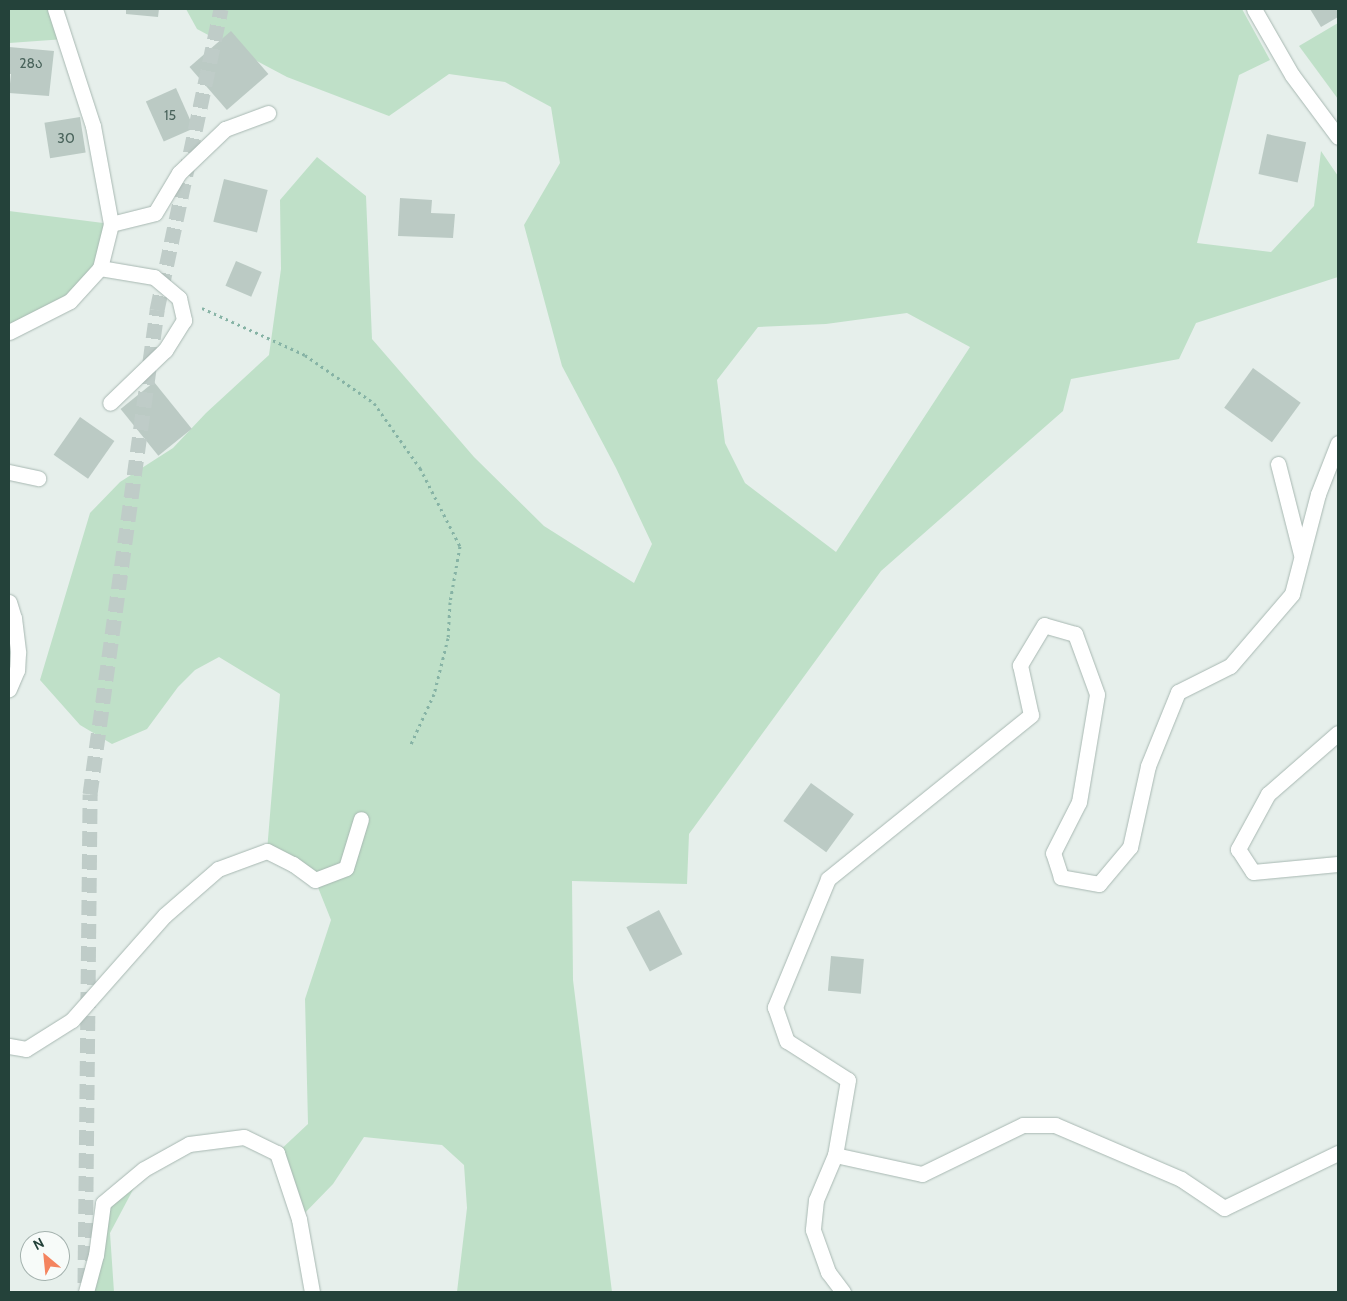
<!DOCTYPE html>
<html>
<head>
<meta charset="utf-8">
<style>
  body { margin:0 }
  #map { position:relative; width:1347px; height:1301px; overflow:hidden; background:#e6efeb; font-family:Cabin,"Noto Sans Georgian",sans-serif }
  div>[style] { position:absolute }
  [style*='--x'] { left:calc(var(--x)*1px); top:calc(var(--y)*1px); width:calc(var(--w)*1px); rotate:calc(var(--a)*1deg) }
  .green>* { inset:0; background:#bfe0c8 }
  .building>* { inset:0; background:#bbcac4; transform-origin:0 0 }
  .highway-tunnel>* { height:15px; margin-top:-7.5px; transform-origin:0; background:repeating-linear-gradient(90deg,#bfccc8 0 15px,transparent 0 23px) }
  .path>* { height:3px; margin-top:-1.5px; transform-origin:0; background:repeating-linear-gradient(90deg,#86b3a5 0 2.5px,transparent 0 6.5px) }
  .roads { filter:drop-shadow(0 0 1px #a8b8b2) drop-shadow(0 0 1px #a8b8b2) }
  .lane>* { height:15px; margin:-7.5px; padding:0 7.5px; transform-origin:7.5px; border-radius:7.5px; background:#fff }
  .street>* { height:15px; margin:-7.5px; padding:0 7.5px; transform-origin:7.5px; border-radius:7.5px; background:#fff }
  .secondary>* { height:15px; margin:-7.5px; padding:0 7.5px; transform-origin:7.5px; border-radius:7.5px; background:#fff }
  span { translate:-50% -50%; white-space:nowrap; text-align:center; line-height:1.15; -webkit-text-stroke:4px #f7fbf9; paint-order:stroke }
  .number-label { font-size:14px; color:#4a645c }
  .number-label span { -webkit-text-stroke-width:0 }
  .frame { position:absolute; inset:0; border:10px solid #24423a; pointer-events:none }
  .north { position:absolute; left:20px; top:1231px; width:50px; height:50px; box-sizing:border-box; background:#f7fbf9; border:1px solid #a3b1ad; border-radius:50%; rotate:332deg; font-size:14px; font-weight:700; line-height:20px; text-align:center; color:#24423a }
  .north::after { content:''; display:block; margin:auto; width:18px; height:22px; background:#f4845f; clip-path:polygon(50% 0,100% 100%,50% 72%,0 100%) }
</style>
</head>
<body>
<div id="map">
  <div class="green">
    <i style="clip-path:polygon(9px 9px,55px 9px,65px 39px,9px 43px)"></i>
    <i style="clip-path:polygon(evenodd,186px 9px,1242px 9px,1270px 60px,1239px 75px,1197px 243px,1271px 252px,1314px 206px,1321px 151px,1338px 176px,1338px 277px,1196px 323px,1179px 359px,1071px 379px,1063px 411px,881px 571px,689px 834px,687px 884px,572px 881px,573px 980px,612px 1292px,457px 1292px,467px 1208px,464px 1165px,442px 1145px,364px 1137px,333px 1184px,299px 1219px,277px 1153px,308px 1124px,305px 999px,331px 920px,315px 880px,267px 851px,280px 694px,219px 657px,195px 670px,178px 687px,147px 729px,112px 744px,80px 725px,40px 680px,90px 513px,120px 482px,173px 448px,206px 413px,269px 355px,281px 269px,280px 200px,317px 157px,366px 196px,372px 339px,474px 457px,544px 526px,634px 583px,652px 544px,616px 468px,562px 366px,524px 225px,560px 163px,551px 107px,505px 82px,449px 74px,389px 116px,287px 77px,197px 29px,186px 9px,907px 313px,970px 347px,836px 552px,745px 483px,725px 443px,717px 380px,758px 327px,826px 324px,907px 313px)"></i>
    <i style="clip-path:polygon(1338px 23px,1338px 99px,1299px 46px)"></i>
    <i style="clip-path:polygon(9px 211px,111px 224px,100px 268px,70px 301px,9px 332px)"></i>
    <i style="clip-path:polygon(144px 1169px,110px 1233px,114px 1292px,86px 1292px,103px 1203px)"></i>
  </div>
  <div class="building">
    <i style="clip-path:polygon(126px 9px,159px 9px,158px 17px,126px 14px)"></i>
    <i style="clip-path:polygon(1310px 9px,1338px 9px,1338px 17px,1321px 27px)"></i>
    <i style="left:231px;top:31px;width:57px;height:55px;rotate:49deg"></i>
    <i style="clip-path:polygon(9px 47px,54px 51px,49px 96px,9px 93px,11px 74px,9px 74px)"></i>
    <i style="left:176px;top:88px;width:44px;height:33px;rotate:66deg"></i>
    <i style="left:80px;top:117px;width:36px;height:36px;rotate:81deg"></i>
    <i style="left:1267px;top:134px;width:40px;height:41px;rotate:12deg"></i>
    <i style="left:224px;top:179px;width:45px;height:44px;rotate:14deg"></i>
    <i style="clip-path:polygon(400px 198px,432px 200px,431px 213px,455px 214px,453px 238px,398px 236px)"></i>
    <i style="left:236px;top:261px;width:28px;height:27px;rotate:23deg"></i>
    <i style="left:1253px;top:368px;width:59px;height:49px;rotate:36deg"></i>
    <i style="left:154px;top:382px;width:60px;height:43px;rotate:51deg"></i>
    <i style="left:80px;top:417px;width:42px;height:46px;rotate:35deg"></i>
    <i style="left:811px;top:783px;width:53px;height:47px;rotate:36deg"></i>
    <i style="left:659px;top:910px;width:50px;height:37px;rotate:62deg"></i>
    <i style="left:831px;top:956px;width:33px;height:35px;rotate:5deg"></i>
  </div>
  <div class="highway-tunnel">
    <i style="--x:85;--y:1283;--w:489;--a:-89.4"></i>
    <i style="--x:90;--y:794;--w:489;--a:-82.1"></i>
    <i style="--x:157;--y:310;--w:308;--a:-78"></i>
  </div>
  <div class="path">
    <i style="--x:202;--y:308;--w:113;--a:24.5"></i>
    <i style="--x:305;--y:355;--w:84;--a:34.8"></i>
    <i style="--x:374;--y:403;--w:80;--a:54.7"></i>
    <i style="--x:420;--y:468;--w:88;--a:62.9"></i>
    <i style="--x:460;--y:546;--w:57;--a:100.1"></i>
    <i style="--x:450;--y:602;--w:36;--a:93"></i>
    <i style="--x:448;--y:638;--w:58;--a:104"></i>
    <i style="--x:434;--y:694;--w:55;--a:114.7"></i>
  </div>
  <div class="roads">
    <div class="lane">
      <i style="--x:111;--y:224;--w:45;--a:-14"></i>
      <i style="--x:155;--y:213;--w:47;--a:-59"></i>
      <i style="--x:179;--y:173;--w:64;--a:-43.7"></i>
      <i style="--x:225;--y:129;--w:46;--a:-20.4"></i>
      <i style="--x:100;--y:268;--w:55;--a:9.5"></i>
      <i style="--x:154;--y:277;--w:33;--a:40"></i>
      <i style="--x:179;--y:298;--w:23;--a:77"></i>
      <i style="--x:184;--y:320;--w:36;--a:122"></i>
      <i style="--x:165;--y:350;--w:76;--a:136.1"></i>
      <i style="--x:1338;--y:443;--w:55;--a:111.4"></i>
      <i style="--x:1318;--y:494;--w:103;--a:104.6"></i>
      <i style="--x:1292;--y:594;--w:95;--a:130.7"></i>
      <i style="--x:1230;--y:666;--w:58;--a:153.4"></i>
      <i style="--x:1178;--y:692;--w:80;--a:112.1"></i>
      <i style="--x:1148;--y:766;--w:83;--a:102.5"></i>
      <i style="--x:1130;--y:847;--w:48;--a:130"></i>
      <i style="--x:1099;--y:884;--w:39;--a:-170"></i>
      <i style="--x:1061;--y:877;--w:25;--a:-108"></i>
      <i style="--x:1053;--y:853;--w:57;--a:-63"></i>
      <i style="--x:1079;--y:802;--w:109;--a:-80.5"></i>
      <i style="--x:1097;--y:694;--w:64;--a:-110.1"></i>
      <i style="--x:1075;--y:634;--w:32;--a:-164"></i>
      <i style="--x:1044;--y:625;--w:47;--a:121"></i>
      <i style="--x:1020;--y:665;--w:51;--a:77.6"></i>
      <i style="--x:1031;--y:715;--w:261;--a:141.1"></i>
      <i style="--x:828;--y:879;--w:139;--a:112.5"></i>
      <i style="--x:775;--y:1007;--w:36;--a:71"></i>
      <i style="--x:787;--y:1041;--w:72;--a:32.6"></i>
      <i style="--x:848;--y:1080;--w:76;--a:99.8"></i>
      <i style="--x:835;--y:1155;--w:89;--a:12.3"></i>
      <i style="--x:922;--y:1174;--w:112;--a:-25.9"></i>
      <i style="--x:1023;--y:1125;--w:32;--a:0"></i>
      <i style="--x:1055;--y:1125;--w:137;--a:23.2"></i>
      <i style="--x:1181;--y:1179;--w:52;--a:34"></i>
      <i style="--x:1224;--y:1208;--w:127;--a:-25.8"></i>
      <i style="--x:1278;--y:464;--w:93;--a:75.7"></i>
      <i style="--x:9;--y:472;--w:30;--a:12"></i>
      <i style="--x:1338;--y:733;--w:93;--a:138.9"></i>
      <i style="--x:1268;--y:794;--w:63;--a:118.6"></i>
      <i style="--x:1238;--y:849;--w:27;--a:57"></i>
      <i style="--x:1253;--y:872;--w:85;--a:-5.4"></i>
      <i style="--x:9;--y:1046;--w:17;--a:10"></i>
      <i style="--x:26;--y:1049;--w:54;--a:-32.2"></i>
      <i style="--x:72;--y:1020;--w:140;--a:-48.5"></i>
      <i style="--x:165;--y:915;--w:70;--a:-41"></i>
      <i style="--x:218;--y:869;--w:52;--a:-20.2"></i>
      <i style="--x:267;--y:851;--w:29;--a:27"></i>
      <i style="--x:293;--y:864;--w:27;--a:36"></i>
      <i style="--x:315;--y:880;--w:33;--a:-21"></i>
      <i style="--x:346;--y:868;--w:51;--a:-73"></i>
      <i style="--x:835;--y:1155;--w:49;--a:112.9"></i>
      <i style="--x:816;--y:1200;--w:30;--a:96"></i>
      <i style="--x:813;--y:1230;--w:45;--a:70.3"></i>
      <i style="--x:828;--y:1272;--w:25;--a:53"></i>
    </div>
    <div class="street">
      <i style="--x:9;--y:332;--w:68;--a:-26.9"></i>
      <i style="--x:70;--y:301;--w:45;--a:-47.7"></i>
      <i style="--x:100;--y:268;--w:45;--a:-76"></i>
      <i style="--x:111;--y:224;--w:100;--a:-100.4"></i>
      <i style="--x:93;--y:126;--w:123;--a:-108"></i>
      <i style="--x:9;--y:602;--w:17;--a:73"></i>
      <i style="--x:14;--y:618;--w:35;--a:83"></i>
      <i style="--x:18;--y:653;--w:17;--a:93"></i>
      <i style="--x:17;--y:670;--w:21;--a:113"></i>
      <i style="--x:86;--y:1292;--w:38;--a:-75"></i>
      <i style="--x:96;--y:1255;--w:52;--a:-82.3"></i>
      <i style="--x:103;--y:1203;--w:53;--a:-39.7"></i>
      <i style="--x:144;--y:1169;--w:51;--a:-29.1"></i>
      <i style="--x:189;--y:1144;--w:55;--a:-7.3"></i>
      <i style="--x:244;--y:1137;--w:37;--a:26"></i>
      <i style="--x:277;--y:1153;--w:70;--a:71.6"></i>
      <i style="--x:299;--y:1219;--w:74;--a:79.9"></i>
    </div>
    <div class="secondary">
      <i style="--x:1254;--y:9;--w:76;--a:60.1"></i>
      <i style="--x:1292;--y:75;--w:77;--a:53.4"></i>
    </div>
  </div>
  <div class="number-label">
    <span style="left:31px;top:63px">28ა</span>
    <span style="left:170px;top:115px">15</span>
    <span style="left:66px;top:138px">30</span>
  </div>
  <div class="frame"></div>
  <div class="north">N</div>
</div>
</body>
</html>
